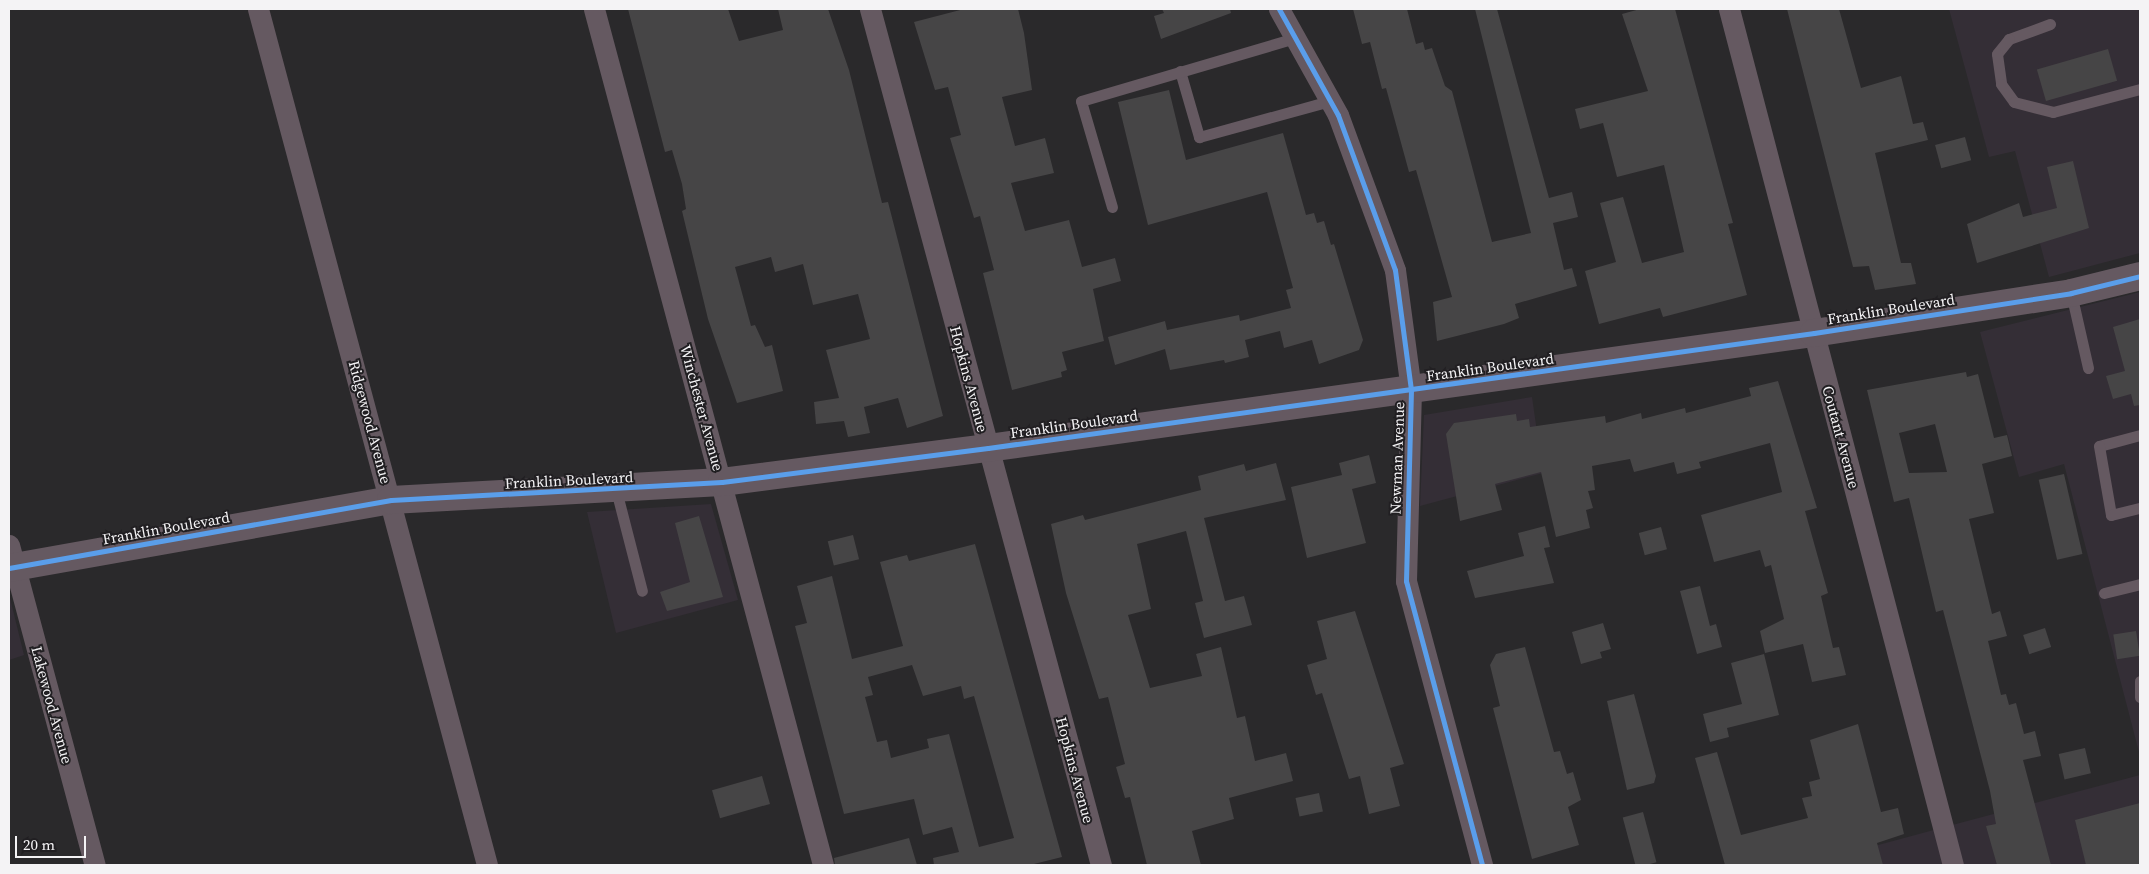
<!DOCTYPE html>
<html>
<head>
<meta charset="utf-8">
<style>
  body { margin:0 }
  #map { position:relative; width:2149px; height:874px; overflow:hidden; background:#2a292b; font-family:"Source Serif 4",serif }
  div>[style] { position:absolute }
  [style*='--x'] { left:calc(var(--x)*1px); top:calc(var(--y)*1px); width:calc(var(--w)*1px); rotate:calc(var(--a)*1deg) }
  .built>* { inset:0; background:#342e36 }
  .building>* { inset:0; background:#464546; transform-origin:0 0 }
  .service>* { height:11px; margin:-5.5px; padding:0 5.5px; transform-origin:5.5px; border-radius:5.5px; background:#655961 }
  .minor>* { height:21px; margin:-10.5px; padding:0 10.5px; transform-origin:10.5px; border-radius:10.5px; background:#655961 }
  .tertiary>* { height:28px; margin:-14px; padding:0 14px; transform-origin:14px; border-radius:14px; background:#655961 }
  .cycleway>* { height:5px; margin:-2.5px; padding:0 2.5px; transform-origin:2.5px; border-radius:2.5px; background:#5a9eea }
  span { translate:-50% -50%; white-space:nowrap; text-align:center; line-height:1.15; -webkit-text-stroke:4px #211f22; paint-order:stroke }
  .street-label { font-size:15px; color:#f4f3f5 }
  .frame { position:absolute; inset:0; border:10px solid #f4f3f5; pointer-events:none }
  .scale { position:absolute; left:15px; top:836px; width:71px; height:22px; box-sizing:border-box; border:2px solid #f4f3f5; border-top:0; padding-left:6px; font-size:15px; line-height:18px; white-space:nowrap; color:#f4f3f5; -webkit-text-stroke:4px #211f22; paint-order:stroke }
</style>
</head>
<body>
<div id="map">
  <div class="built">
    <i style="clip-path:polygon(1949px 9px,2140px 9px,2140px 253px,2049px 277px,2015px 151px,1989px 157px)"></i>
    <i style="clip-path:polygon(2140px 292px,2140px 756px,2064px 464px,2019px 477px,1980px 332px)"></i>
    <i style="clip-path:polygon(1532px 397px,1543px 473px,1420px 506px,1424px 415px)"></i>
    <i style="clip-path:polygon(711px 504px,738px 600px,616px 633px,587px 512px)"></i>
    <i style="clip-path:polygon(9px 594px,24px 655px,9px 660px)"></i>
    <i style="clip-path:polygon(2140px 775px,2140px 865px,1804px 865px,1956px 824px)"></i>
  </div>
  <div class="building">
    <i style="clip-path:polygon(628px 9px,728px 9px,739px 41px,783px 30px,778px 9px,828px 9px,849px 70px,882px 203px,888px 202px,943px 416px,907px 428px,898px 398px,864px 407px,870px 433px,848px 437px,844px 421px,816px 424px,814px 402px,839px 398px,826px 350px,870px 339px,858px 294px,813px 305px,803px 264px,775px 272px,771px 257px,735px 267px,751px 326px,755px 325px,765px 347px,772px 345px,783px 391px,737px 403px,708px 319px,682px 211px,686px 209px,682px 184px,672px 150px,665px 152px)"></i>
    <i style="clip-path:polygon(964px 9px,1018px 9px,1024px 33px,1032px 90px,1002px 97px,1015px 146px,1045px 138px,1054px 173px,1011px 183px,1025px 231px,1069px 220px,1082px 267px,1115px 258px,1121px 281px,1093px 289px,1104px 341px,1062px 352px,1067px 370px,1061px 372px,1062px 377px,1012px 390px,983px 273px,994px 270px,980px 216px,974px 218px,950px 138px,961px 135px,948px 87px,935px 90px,914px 22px)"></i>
    <i style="clip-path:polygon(1162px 9px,1230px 9px,1231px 13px,1161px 39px,1154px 16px,1164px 13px)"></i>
    <i style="clip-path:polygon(1353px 9px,1407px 9px,1416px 44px,1423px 42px,1425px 50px,1432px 48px,1445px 86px,1452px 91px,1492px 242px,1531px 233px,1475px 9px,1497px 9px,1549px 198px,1572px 192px,1578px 217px,1553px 223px,1564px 270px,1572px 268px,1577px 286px,1515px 304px,1519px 318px,1504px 324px,1437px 341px,1433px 302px,1452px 297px,1416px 170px,1409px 172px,1386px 88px,1382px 89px,1370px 42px,1362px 44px)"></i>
    <i style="clip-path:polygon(1640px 9px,1675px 9px,1733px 223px,1728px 224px,1747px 295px,1663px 317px,1660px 308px,1599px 324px,1585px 271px,1616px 262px,1600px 203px,1623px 197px,1642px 263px,1684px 252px,1664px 165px,1617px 177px,1603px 123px,1580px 129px,1575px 109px,1648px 91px,1622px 14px)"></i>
    <i style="clip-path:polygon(1787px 9px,1839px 9px,1861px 88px,1901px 76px,1913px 124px,1923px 122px,1928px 140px,1875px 153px,1901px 263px,1911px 263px,1916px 284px,1875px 290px,1869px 266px,1853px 267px)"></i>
    <i style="left:2108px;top:49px;width:33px;height:74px;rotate:74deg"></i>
    <i style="clip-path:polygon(1169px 90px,1186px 160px,1283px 133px,1306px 215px,1314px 213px,1317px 223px,1324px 221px,1331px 245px,1334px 244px,1363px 340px,1359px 350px,1319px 364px,1312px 340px,1284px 348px,1280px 331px,1245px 340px,1249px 357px,1225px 363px,1224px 360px,1170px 370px,1165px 349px,1115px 365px,1108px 337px,1165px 321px,1167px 330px,1239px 315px,1240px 321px,1291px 308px,1286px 290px,1293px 288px,1267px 192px,1148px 225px,1118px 102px)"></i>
    <i style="left:1965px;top:137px;width:24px;height:31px;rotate:75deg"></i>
    <i style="clip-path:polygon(2073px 161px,2089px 228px,1977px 263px,1967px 224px,2019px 203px,2023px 217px,2057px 208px,2047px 167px)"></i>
    <i style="clip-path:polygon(2140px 319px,2140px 405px,2134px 406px,2131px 394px,2113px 399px,2106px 376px,2125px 371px,2113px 327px)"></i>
    <i style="clip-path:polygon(evenodd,1966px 372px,1967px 377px,1978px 374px,1994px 438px,2007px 435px,2012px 456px,1982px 464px,1994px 513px,1969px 519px,1992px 614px,2000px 611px,2007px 636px,1988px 641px,2001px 695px,2006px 694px,2009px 705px,2016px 703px,2024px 734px,2035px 731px,2041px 756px,2023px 760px,2051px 865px,1997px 865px,1986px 826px,1996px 824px,1990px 791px,1943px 610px,1936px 612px,1909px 498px,1894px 502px,1867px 390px,1966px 372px,1935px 424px,1947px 472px,1909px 473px,1899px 433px,1935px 424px)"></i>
    <i style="clip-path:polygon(1778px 381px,1817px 508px,1805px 511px,1828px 593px,1821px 596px,1833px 648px,1839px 647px,1846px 675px,1812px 682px,1803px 644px,1765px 653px,1760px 631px,1784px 619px,1771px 565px,1765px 567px,1760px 550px,1714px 562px,1701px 515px,1782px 492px,1770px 443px,1699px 462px,1701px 468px,1677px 474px,1674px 462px,1634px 472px,1630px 459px,1592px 466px,1595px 490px,1588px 491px,1593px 508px,1586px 510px,1590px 528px,1556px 537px,1541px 472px,1495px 484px,1502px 510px,1460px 521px,1446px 434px,1454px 423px,1516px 414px,1517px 421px,1529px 419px,1530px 427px,1605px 416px,1606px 423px,1641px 413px,1642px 419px,1685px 408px,1686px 413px,1751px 396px,1749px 388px)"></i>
    <i style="clip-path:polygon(1369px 455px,1376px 483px,1352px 489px,1366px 543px,1307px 558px,1291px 487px,1342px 475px,1339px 463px)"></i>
    <i style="clip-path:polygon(1276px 463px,1286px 500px,1204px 518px,1225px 601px,1244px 596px,1252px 625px,1204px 638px,1195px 603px,1203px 601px,1186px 531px,1137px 544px,1151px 609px,1128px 615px,1150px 688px,1202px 676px,1196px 654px,1221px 647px,1237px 718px,1245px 716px,1255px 761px,1286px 753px,1293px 781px,1229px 798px,1234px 819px,1192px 831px,1201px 865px,1147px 865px,1130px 797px,1125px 798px,1116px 767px,1125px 764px,1108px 697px,1099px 699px,1066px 593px,1051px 524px,1083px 515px,1085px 520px,1201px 490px,1198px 476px,1244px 464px,1246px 471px)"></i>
    <i style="left:2064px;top:474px;width:82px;height:26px;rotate:77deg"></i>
    <i style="clip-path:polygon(699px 516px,723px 597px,667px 611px,660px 592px,690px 582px,675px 523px)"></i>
    <i style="clip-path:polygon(1545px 526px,1550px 547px,1544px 548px,1554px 583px,1475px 598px,1467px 571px,1524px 556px,1518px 533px)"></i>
    <i style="left:1661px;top:527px;width:23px;height:23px;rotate:75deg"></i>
    <i style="left:853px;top:535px;width:25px;height:26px;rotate:76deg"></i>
    <i style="clip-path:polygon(evenodd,975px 544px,1062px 857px,1030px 865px,934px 865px,933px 858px,959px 852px,952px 827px,923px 835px,914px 799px,844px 814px,795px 626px,807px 623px,797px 586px,832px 576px,852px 659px,903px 646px,880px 562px,907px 555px,909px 561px,975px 544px,912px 665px,923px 696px,961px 686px,964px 699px,974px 696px,1014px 838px,979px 847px,949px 734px,927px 739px,929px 748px,891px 758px,887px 740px,877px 742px,865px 697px,873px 695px,868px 677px,912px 665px)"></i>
    <i style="clip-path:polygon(1700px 586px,1710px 626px,1716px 624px,1722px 647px,1697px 654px,1680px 591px)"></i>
    <i style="clip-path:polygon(1355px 611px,1404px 764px,1390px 768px,1400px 806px,1369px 814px,1360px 776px,1349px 779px,1322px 693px,1316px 695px,1307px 665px,1327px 659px,1317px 621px)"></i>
    <i style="clip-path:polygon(1603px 623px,1611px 649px,1600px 652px,1602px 658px,1581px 664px,1572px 632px)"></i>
    <i style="left:2045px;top:628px;width:20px;height:23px;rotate:72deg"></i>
    <i style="left:2136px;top:631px;width:25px;height:23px;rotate:81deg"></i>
    <i style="clip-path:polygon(1525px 647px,1554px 752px,1560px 751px,1567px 774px,1573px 772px,1581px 800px,1568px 807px,1579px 845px,1532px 859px,1493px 708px,1500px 706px,1490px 665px,1496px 654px)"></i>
    <i style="clip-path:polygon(1764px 654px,1779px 715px,1727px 728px,1729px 737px,1710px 742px,1703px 714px,1742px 704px,1731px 663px)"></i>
    <i style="clip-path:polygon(1634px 694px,1656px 776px,1654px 783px,1627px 790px,1607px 701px)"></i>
    <i style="clip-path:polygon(1858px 724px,1881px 812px,1898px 808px,1904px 834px,1877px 843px,1883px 865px,1725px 865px,1695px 758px,1717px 752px,1741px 835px,1808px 818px,1802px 798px,1812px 796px,1809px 782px,1820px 779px,1810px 740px)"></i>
    <i style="left:2085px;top:748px;width:26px;height:27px;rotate:77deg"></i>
    <i style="left:762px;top:776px;width:29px;height:52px;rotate:74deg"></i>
    <i style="left:1319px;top:793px;width:19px;height:24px;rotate:78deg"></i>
    <i style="clip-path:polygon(2140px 803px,2140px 865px,2086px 865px,2075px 820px)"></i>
    <i style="left:1643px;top:812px;width:52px;height:21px;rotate:75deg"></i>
    <i style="clip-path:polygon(909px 838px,917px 865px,835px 865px,834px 858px)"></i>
  </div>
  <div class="service">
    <i style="--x:2050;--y:24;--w:44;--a:159.9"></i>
    <i style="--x:2009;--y:39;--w:19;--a:129"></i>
    <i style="--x:1997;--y:54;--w:30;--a:82"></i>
    <i style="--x:2001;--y:84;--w:22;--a:54"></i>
    <i style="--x:2014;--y:102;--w:40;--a:14.4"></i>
    <i style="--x:2053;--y:112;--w:90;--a:-14.8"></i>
    <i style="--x:1180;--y:71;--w:69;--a:73.9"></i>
    <i style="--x:1199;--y:137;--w:136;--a:-15.4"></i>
    <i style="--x:1112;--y:207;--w:110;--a:-106.3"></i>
    <i style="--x:1081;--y:101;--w:223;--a:-16.4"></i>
    <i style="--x:2071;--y:293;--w:77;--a:77.2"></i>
    <i style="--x:2140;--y:435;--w:42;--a:165"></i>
    <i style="--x:2099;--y:446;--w:70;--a:80.1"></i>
    <i style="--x:2111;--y:515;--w:30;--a:-14"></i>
    <i style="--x:616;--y:490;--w:104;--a:75.6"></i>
    <i style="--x:2104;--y:593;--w:37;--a:-14"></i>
    <i style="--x:2140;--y:681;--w:16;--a:90"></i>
  </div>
  <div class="minor">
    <i style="--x:258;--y:9;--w:886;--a:75.02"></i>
    <i style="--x:594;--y:9;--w:886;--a:75.02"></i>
    <i style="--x:870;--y:9;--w:887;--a:74.9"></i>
    <i style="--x:1279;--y:9;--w:121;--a:60.9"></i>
    <i style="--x:1338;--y:115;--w:165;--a:69.8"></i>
    <i style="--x:1395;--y:270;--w:121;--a:82.4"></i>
    <i style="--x:1411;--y:390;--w:191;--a:91.5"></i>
    <i style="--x:1406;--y:581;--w:294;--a:75"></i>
    <i style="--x:1729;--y:9;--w:885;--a:75.34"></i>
    <i style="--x:9;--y:545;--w:331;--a:75"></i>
  </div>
  <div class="tertiary">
    <i style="--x:9;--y:568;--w:388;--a:-10.1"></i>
    <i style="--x:391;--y:500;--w:331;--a:-3.1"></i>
    <i style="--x:722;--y:482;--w:268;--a:-7.3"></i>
    <i style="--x:988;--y:448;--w:834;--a:-7.93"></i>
    <i style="--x:1814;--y:333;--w:260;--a:-8.8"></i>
    <i style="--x:2071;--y:293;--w:71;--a:-13.8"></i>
  </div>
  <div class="cycleway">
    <i style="--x:1279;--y:9;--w:121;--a:60.9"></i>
    <i style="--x:1338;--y:115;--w:165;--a:69.8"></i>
    <i style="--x:1395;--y:270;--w:121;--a:82.4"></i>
    <i style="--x:1411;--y:390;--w:191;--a:91.5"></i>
    <i style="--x:1406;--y:581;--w:294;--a:75"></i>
    <i style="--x:9;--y:568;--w:388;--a:-10.1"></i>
    <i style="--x:391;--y:500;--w:331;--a:-3.1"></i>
    <i style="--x:722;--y:482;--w:268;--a:-7.3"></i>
    <i style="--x:988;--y:448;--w:834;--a:-7.93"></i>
    <i style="--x:1814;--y:333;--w:260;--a:-8.8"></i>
    <i style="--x:2071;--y:293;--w:71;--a:-13.8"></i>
  </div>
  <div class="street-label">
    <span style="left:1891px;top:309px;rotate:-9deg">Franklin Boulevard</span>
    <span style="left:1490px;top:367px;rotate:-8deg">Franklin Boulevard</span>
    <span style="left:969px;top:379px;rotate:75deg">Hopkins Avenue</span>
    <span style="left:702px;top:408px;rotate:75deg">Winchester Avenue</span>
    <span style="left:370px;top:422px;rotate:75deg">Ridgewood Avenue</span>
    <span style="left:1074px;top:424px;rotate:-8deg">Franklin Boulevard</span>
    <span style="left:1841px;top:437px;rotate:75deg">Coutant Avenue</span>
    <span style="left:1397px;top:458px;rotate:-88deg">Newman Avenue</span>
    <span style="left:569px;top:480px;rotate:-3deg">Franklin Boulevard</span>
    <span style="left:166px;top:528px;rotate:-10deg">Franklin Boulevard</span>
    <span style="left:52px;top:705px;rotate:75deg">Lakewood Avenue</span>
    <span style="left:1075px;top:770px;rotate:75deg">Hopkins Avenue</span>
  </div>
  <div class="frame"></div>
  <div class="scale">20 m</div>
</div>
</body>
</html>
